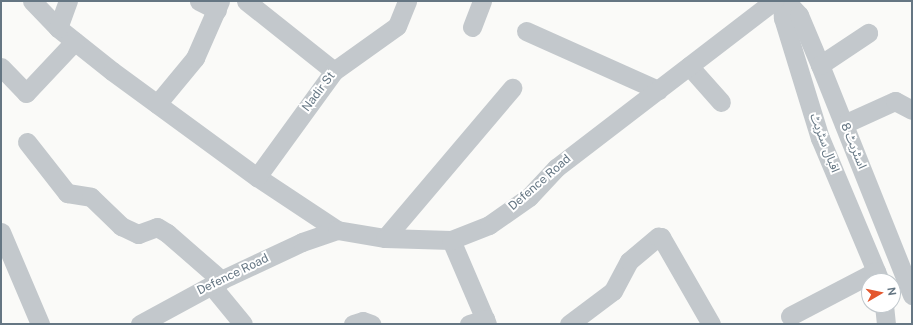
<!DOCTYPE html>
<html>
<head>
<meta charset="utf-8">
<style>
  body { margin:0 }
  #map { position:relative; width:913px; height:325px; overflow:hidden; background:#fafaf8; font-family:"Public Sans","Noto Sans Arabic",sans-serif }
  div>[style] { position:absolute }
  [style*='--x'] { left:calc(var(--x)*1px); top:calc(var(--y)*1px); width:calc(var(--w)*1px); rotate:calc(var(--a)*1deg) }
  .minor>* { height:19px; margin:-9.5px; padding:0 9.5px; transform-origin:9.5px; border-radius:9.5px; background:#c3c8cc }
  span { translate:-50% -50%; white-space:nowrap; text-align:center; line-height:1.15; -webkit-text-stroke:4px #fff; paint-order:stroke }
  .street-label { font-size:12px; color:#657683 }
  .frame { position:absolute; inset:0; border:2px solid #657683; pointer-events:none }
  .north { position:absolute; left:861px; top:273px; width:40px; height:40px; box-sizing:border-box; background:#fff; border:1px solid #c1c8cd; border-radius:50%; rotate:81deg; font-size:11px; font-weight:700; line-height:16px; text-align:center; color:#657683 }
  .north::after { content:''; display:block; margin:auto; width:14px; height:18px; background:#e4572e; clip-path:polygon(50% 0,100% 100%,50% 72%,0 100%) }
</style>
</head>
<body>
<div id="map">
  <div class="minor">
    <i style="--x:32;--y:1;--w:37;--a:46"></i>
    <i style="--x:58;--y:28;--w:69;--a:38.5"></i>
    <i style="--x:112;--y:71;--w:180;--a:36.2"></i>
    <i style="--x:257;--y:177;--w:96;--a:33.5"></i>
    <i style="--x:199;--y:1;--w:20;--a:27"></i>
    <i style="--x:246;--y:1;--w:112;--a:38.5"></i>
    <i style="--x:782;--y:1;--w:17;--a:87"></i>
    <i style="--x:783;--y:18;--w:126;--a:72.9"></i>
    <i style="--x:820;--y:138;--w:155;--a:67.2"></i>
    <i style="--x:786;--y:1;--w:19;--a:47"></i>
    <i style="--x:799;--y:15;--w:54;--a:67.2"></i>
    <i style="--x:820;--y:65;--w:248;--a:68.2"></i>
    <i style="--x:472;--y:27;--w:28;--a:-69"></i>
    <i style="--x:58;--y:28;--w:29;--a:-70"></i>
    <i style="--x:526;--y:31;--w:145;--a:24.1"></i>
    <i style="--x:820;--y:65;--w:58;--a:-33.7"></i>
    <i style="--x:689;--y:66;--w:48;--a:48.4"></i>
    <i style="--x:1;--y:67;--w:36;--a:46"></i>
    <i style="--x:26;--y:93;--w:71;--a:-46.7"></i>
    <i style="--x:157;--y:104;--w:60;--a:-50.4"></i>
    <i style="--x:195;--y:58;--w:62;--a:-66.3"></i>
    <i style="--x:844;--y:124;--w:56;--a:-24.3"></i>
    <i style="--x:895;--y:101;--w:19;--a:28"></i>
    <i style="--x:27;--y:142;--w:65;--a:51.9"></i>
    <i style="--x:67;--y:193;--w:24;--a:9"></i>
    <i style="--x:91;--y:197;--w:42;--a:44"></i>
    <i style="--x:121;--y:226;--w:19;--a:25"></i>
    <i style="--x:138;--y:234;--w:20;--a:-20"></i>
    <i style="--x:157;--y:227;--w:12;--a:31"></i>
    <i style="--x:167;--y:233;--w:72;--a:41"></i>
    <i style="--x:257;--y:177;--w:131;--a:-54"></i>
    <i style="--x:334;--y:71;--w:77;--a:-35.5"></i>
    <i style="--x:397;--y:26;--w:27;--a:-68"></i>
    <i style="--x:1;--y:232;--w:100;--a:67"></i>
    <i style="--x:385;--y:238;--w:197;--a:-49.7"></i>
    <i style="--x:451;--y:240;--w:91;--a:66.8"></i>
    <i style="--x:211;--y:285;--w:50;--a:50.6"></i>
    <i style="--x:884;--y:305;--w:19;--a:84"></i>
    <i style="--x:790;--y:316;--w:97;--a:-27.6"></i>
    <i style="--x:140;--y:324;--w:92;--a:-28.5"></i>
    <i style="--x:221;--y:280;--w:89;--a:-25.1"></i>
    <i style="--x:302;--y:242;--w:37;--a:-19"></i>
    <i style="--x:337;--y:230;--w:49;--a:9.5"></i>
    <i style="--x:385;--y:238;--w:66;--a:1.7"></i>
    <i style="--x:451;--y:240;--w:41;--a:-21.5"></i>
    <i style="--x:489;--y:225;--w:49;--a:-35"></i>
    <i style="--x:529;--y:197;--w:40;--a:-47"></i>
    <i style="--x:556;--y:168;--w:275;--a:-37.5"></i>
    <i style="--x:353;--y:324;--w:10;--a:-17"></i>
    <i style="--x:363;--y:321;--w:9;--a:21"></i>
    <i style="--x:469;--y:324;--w:17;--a:-17"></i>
    <i style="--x:569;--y:324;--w:55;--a:-36.9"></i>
    <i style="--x:613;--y:291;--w:34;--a:-62"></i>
    <i style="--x:629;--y:261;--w:38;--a:-40"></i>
    <i style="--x:658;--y:237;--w:3;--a:0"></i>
    <i style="--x:661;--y:237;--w:100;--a:60.1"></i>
  </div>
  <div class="street-label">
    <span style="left:319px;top:92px;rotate:-53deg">Nadir St</span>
    <span style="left:824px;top:143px;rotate:69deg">اقبال سٹریٹ</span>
    <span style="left:853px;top:146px;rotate:68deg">اسٹریٹ 8</span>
    <span style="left:540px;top:183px;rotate:-41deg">Defence Road</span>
    <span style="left:233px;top:275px;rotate:-26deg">Defence Road</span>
  </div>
  <div class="frame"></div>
  <div class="north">N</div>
</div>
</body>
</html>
